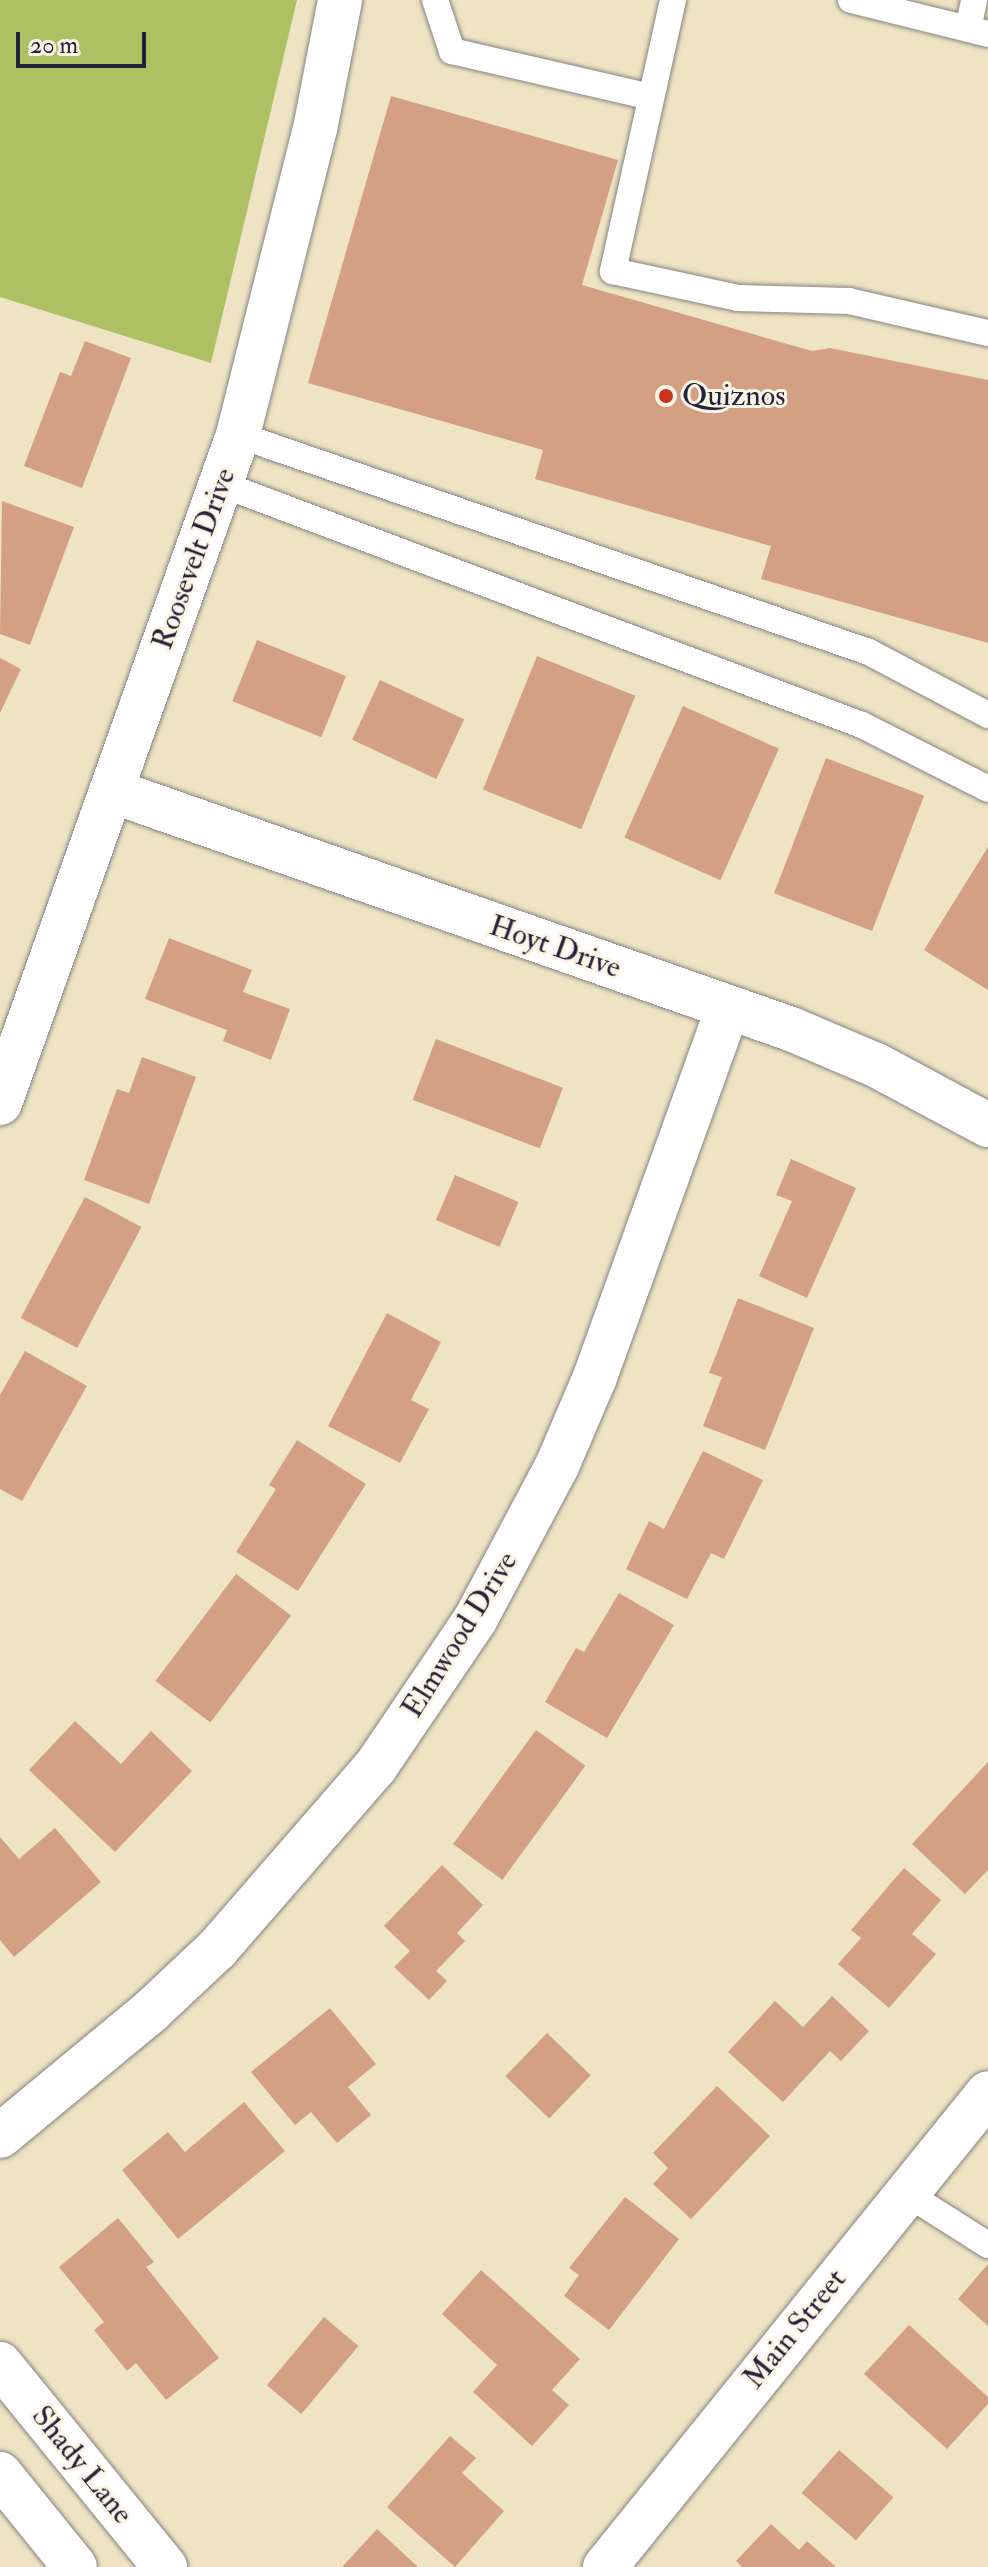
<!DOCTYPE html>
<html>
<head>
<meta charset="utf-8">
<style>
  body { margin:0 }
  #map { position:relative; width:988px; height:2567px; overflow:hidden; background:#eee4c4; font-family:"IM FELL Double Pica",serif }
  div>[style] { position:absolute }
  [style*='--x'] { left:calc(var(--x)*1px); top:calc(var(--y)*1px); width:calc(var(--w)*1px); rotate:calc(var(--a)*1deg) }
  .green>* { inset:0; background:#adc064 }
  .building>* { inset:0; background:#d3a084; transform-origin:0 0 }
  .roads { filter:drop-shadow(0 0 2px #888380) drop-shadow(0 0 2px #888380) }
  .service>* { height:26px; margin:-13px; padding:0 13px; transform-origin:13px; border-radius:13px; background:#fff }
  .minor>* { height:44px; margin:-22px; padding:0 22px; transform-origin:22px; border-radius:22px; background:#fff }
  .tertiary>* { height:44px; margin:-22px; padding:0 22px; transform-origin:22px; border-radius:22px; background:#fff }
  .secondary>* { height:44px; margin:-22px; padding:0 22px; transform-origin:22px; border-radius:22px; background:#fff }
  .dots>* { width:22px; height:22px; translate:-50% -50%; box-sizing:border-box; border:4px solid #fcf5e5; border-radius:50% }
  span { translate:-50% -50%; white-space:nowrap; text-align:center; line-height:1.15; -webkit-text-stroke:6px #fcf5e5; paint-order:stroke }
  .poi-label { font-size:30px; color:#22223b }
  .left { translate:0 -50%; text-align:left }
  .street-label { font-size:30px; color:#22223b }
  .scale { position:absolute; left:16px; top:32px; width:130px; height:36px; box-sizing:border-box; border:4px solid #22223b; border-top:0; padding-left:10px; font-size:24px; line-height:28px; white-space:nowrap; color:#22223b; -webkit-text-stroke:6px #fcf5e5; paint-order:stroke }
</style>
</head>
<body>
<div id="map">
  <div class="green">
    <i style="clip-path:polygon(0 0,297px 0,211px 363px,0 297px)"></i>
  </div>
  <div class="building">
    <i style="clip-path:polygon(391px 96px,618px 160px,582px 285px,812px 351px,830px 348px,988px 380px,988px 643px,761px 579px,771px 546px,535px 479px,543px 450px,308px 383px)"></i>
    <i style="clip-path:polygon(85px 341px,131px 358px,82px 488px,24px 466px,60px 372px,71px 376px)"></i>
    <i style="clip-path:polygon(2px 501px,74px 527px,30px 645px,0 634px)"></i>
    <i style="left:257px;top:640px;width:96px;height:66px;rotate:22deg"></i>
    <i style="left:537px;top:656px;width:106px;height:144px;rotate:22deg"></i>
    <i style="clip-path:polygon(0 658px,21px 669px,0 713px)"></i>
    <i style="left:380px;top:680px;width:93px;height:66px;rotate:25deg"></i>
    <i style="left:683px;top:706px;width:105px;height:144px;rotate:24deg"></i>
    <i style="left:826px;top:758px;width:105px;height:145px;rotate:21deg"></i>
    <i style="clip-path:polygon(988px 847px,988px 990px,924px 950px)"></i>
    <i style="clip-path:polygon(169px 938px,252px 970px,243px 992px,290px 1009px,271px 1060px,223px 1041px,227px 1030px,145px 999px)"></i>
    <i style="left:436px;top:1039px;width:136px;height:65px;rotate:21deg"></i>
    <i style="clip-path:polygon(142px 1057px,196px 1077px,149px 1204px,84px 1180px,117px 1089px,129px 1093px)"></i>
    <i style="clip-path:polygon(791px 1159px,856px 1188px,807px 1298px,759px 1276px,792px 1201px,776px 1195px)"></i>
    <i style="left:455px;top:1175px;width:69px;height:49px;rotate:23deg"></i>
    <i style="left:85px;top:1197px;width:64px;height:137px;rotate:28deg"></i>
    <i style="clip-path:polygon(738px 1298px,814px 1328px,765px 1450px,703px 1426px,722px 1377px,709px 1373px)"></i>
    <i style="clip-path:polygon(387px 1313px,441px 1342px,411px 1400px,429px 1409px,400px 1463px,328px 1426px)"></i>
    <i style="clip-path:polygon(25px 1351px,87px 1386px,22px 1501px,0 1489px,0 1395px)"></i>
    <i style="clip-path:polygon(297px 1440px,366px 1484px,298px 1591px,236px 1552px,276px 1489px,269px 1485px)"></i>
    <i style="clip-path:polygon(703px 1451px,763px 1480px,724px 1559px,711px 1553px,687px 1599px,626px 1569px,649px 1521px,664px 1529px)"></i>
    <i style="left:236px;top:1574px;width:69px;height:134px;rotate:37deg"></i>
    <i style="clip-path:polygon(619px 1593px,674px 1625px,607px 1738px,545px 1702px,576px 1648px,584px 1652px)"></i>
    <i style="clip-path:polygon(75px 1721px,121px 1764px,151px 1731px,192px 1771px,115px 1852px,29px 1770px)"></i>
    <i style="left:536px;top:1730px;width:61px;height:141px;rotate:36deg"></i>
    <i style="clip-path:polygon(988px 1762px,988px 1870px,965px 1894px,912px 1844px)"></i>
    <i style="clip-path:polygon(55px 1828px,101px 1882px,14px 1957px,0 1940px,0 1837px,19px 1859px)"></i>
    <i style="clip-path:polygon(442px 1865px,483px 1905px,457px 1933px,465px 1941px,436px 1971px,447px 1981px,429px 2000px,394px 1967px,410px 1951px,384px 1926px)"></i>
    <i style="clip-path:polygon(904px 1868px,941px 1900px,912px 1934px,936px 1954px,889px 2008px,838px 1964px,861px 1938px,851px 1930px)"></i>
    <i style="clip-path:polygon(832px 1996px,869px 2031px,841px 2061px,830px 2051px,783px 2102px,728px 2052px,775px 2001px,803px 2027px)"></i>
    <i style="clip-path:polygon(330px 2008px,376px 2064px,348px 2087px,371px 2115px,337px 2143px,311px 2112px,295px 2125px,251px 2072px)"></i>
    <i style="left:547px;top:2033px;width:61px;height:60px;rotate:44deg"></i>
    <i style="clip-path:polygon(717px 2086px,770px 2136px,691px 2219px,653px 2184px,668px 2168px,653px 2153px)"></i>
    <i style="clip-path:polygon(244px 2102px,285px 2151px,178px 2239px,122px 2170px,168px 2132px,185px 2152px)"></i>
    <i style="clip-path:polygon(625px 2197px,679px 2239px,609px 2330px,564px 2296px,579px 2275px,569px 2268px)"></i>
    <i style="clip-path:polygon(118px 2218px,154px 2262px,146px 2267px,219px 2358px,166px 2400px,136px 2363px,127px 2371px,94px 2330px,104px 2322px,59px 2267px)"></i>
    <i style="clip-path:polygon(988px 2264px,988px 2326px,958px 2299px)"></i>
    <i style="clip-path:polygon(481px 2270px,580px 2359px,552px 2390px,569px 2405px,532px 2446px,473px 2392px,497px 2365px,442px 2314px)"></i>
    <i style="left:324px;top:2317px;width:45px;height:89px;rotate:40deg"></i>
    <i style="clip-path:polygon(909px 2325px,988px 2397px,988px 2404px,947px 2449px,864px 2374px)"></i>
    <i style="clip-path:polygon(450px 2436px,476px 2458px,462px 2473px,504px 2511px,455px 2567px,387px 2507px)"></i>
    <i style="left:839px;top:2450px;width:72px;height:57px;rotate:41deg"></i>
    <i style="clip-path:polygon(771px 2524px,799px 2550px,807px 2541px,836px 2567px,742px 2567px,736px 2561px)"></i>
    <i style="clip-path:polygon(377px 2529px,418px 2567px,342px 2567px)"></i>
  </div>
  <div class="roads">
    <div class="service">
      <i style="--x:435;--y:0;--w:54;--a:71.6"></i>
      <i style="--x:452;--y:51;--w:204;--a:13"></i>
      <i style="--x:673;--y:0;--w:278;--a:102.5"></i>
      <i style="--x:613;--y:271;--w:128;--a:12.2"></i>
      <i style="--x:738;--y:298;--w:111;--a:1.5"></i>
      <i style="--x:849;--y:301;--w:143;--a:13"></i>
      <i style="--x:851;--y:0;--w:141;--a:13.9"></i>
      <i style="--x:968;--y:29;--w:30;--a:-78"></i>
      <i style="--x:238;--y:435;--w:667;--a:18.98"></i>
      <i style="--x:869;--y:652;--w:135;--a:27.9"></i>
      <i style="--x:221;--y:484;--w:685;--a:20.61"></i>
      <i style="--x:862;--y:725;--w:141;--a:26.9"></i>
      <i style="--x:906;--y:2193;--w:97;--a:32.4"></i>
    </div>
    <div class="minor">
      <i style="--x:112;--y:791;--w:720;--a:19.32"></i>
      <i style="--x:791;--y:1029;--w:92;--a:23"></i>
      <i style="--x:876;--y:1065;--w:127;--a:28.2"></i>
      <i style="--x:0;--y:1103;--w:709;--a:-70.39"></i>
      <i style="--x:238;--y:435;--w:316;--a:-75.9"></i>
      <i style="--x:315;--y:129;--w:131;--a:-79"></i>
      <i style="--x:0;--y:2136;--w:196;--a:-39.6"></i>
      <i style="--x:151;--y:2011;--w:91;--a:-43.2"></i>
      <i style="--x:217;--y:1949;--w:242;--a:-49"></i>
      <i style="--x:376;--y:1766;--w:176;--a:-55.9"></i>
      <i style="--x:475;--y:1620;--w:174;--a:-62"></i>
      <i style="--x:557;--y:1466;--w:97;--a:-66.9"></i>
      <i style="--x:595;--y:1377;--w:393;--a:-70.2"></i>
    </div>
    <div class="tertiary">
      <i style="--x:0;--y:2364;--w:262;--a:50.9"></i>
      <i style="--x:0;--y:2474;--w:119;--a:51.1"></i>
    </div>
    <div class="secondary">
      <i style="--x:605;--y:2567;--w:609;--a:-51.06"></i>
    </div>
  </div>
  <div class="dots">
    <i style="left:666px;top:396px;background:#c8321e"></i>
  </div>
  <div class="poi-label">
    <span class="left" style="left:682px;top:396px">Quiznos</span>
  </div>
  <div class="street-label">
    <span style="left:194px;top:559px;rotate:-70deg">Roosevelt Drive</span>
    <span style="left:555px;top:947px;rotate:19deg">Hoyt Drive</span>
    <span style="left:460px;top:1635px;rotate:-58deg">Elmwood Drive</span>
    <span style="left:795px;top:2329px;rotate:-51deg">Main Street</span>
    <span style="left:82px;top:2465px;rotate:51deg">Shady Lane</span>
  </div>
  <div class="scale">20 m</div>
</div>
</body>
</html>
